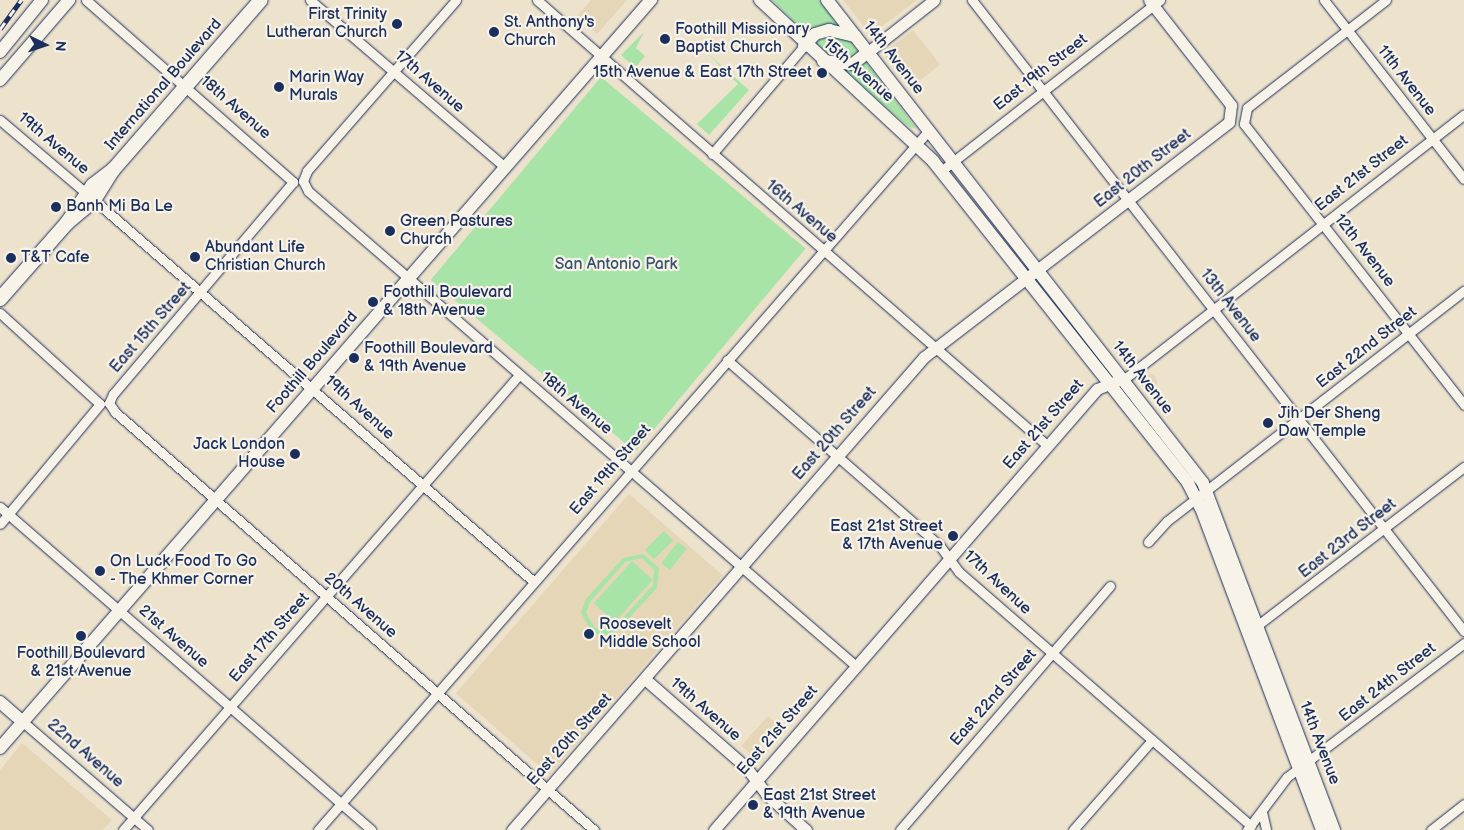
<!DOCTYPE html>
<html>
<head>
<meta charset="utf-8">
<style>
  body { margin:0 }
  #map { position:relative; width:1464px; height:830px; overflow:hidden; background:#ede2cc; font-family:"Balsamiq Sans",sans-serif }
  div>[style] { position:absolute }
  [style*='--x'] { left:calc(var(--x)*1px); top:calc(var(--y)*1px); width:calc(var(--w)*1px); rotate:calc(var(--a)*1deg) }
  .built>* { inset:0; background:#e6d6b8; transform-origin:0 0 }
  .round { border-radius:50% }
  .green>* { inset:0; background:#a8e3a8; transform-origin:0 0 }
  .roads { filter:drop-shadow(0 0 1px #1b2f5e) drop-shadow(0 0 1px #1b2f5e) }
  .minor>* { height:9px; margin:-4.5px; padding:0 4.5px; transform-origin:4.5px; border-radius:4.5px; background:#f7f3e8 }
  .tertiary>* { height:11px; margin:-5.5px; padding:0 5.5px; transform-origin:5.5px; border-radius:5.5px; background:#f7f3e8 }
  .secondary>* { height:12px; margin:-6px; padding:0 6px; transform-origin:6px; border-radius:6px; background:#f7f3e8 }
  .primary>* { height:14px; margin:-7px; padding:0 7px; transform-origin:7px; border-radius:7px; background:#f7f3e8 }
  .rail>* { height:4.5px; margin-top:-2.25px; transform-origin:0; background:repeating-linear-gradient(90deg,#f7f3e8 0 8px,#1b2f5e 0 16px); box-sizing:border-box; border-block:1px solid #1b2f5e }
  .dots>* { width:14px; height:14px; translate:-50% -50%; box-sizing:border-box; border:2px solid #f7f3e8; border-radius:50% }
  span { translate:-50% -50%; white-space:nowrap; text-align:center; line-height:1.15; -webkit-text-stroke:4.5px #f7f3e8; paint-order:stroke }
  .poi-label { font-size:16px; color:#1b2f5e }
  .right { translate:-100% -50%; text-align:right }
  .left { translate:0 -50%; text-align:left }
  .street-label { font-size:16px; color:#1b2f5e }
  .park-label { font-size:16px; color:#37536d }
  .north { position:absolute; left:20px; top:20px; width:50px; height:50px; -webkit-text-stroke:4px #f7f3e8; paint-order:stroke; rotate:94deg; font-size:14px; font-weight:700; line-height:20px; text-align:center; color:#1b2f5e }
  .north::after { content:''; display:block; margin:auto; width:18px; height:22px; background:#1b2f5e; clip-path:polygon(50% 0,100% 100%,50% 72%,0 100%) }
</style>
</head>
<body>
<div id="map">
  <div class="built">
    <i style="clip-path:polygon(591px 0,627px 0,597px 34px,577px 16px)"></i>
    <i style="clip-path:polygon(843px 0,917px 0,871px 35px)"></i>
    <i style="left:913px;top:30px;width:44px;height:38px;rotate:52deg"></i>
    <i class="round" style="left:1141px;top:374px;width:16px;height:16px"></i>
    <i style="left:629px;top:494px;width:124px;height:264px;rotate:41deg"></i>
    <i style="left:768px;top:716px;width:13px;height:40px;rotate:42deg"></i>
    <i style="clip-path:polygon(22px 743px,112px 820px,103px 830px,0 830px,0 770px)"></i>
  </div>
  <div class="green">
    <i style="clip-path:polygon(772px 0,819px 0,916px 128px,909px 127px,843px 70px)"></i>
    <i style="clip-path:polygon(644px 32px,636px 48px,645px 56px,635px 68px,621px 55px)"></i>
    <i style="clip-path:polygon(707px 53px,749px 90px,709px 135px,697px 124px,738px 84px)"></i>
    <i style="left:601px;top:77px;width:267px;height:265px;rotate:40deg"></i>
    <i style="left:664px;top:531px;width:13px;height:27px;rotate:45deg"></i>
    <i style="left:678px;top:542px;width:11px;height:27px;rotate:38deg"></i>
    <i style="clip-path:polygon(evenodd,643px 554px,659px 568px,657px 588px,615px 633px,604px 636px,592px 632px,581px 613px,586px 599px,623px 558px,643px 554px,642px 558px,654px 570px,653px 585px,613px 629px,595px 628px,586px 613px,590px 602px,625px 562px,642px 558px)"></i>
    <i style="left:632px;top:561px;width:28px;height:57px;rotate:42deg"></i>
  </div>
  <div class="roads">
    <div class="minor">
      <i style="--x:86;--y:0;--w:276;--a:41.3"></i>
      <i style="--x:293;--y:182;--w:278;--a:130.3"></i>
      <i style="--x:113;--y:394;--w:10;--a:114"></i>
      <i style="--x:109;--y:403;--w:11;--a:56"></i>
      <i style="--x:115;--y:412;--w:636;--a:41.11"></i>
      <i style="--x:310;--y:0;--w:257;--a:40.6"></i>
      <i style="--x:456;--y:0;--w:227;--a:131.1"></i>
      <i style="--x:307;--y:171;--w:11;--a:112"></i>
      <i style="--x:303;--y:181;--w:11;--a:63"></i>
      <i style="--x:308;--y:191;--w:725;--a:40.92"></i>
      <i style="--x:537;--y:0;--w:678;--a:41.11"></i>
      <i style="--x:972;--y:0;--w:800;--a:52.06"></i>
      <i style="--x:1324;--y:0;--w:227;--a:52"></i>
      <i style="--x:1386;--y:0;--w:176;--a:142.2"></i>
      <i style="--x:1247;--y:108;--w:16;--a:101"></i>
      <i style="--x:1244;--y:124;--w:357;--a:51.9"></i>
      <i style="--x:0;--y:120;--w:113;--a:40.3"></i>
      <i style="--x:712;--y:154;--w:142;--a:-49.6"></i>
      <i style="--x:941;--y:171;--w:278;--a:-38"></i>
      <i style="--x:94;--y:200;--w:581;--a:40.95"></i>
      <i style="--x:0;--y:313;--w:135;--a:42.3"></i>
      <i style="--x:100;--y:404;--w:156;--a:129.8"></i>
      <i style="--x:727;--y:360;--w:283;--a:41.1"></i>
      <i style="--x:940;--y:546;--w:32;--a:54"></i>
      <i style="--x:959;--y:572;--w:387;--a:41"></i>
      <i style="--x:1123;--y:380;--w:432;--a:-37.9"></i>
      <i style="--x:0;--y:507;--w:492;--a:41"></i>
      <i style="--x:1148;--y:542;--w:28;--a:-48"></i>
      <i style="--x:1167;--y:521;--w:376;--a:-37.8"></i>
      <i style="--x:1254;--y:628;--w:265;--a:-37.5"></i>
      <i style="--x:23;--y:722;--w:165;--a:40.8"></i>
      <i style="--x:1262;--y:812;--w:18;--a:77"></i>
      <i style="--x:123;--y:830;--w:603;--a:-48.97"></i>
      <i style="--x:318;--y:830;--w:929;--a:-48.88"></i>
      <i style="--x:900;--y:830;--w:322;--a:-49.3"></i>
      <i style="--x:1073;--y:830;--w:120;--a:-48.7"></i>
      <i style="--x:1247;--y:830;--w:66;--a:-53"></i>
      <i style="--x:1287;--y:777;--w:222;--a:-37.1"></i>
      <i style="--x:1431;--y:830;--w:42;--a:-38.2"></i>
    </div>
    <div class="tertiary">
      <i style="--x:868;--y:52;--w:84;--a:-38.2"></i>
      <i style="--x:645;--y:679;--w:134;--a:41.1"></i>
      <i style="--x:746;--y:767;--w:34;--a:53"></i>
      <i style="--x:766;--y:794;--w:54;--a:42"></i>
      <i style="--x:512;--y:830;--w:627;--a:-48.94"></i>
      <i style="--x:924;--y:357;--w:385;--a:-37.6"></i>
      <i style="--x:1229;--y:122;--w:17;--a:-83"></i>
      <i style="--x:1231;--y:105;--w:133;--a:-128"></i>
      <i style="--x:714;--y:830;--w:584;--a:-49.03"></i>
      <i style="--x:1097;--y:389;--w:22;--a:-22"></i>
    </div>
    <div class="secondary">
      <i style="--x:760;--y:0;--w:236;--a:42.9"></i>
      <i style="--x:933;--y:161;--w:411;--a:51.6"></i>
      <i style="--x:1188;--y:483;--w:28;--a:63"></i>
      <i style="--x:1201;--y:508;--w:344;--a:69.4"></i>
      <i style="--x:827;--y:0;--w:612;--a:52.1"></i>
      <i style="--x:1203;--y:483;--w:371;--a:69.3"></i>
      <i style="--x:804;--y:46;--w:16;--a:-47"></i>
      <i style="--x:815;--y:34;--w:15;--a:-16"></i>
      <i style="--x:829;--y:30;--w:27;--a:13"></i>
      <i style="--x:0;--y:52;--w:67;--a:-51.1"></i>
      <i style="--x:823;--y:61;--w:30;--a:6"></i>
      <i style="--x:853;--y:64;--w:19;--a:-39"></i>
      <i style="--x:0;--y:80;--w:106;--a:-49.2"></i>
      <i style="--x:0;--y:702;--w:30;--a:41"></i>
      <i style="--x:0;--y:748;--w:992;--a:-48.97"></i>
    </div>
    <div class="primary">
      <i style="--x:67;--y:223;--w:46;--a:-55.6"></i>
      <i style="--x:93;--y:185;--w:25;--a:-37"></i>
      <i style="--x:113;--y:170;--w:225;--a:-49"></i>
      <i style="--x:0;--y:299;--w:101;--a:-48.6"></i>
      <i style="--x:67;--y:223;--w:35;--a:-40"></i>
      <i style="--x:94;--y:200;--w:36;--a:-58"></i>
    </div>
  </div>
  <div class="rail">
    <i style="--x:0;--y:29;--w:36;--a:-54"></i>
  </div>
  <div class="dots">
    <i style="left:397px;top:24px;background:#1b2f5e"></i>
    <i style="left:494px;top:32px;background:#1b2f5e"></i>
    <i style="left:665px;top:39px;background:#1b2f5e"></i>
    <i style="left:822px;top:73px;background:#1b2f5e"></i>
    <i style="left:279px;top:87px;background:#1b2f5e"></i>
    <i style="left:56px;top:207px;background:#1b2f5e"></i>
    <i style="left:390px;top:231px;background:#1b2f5e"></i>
    <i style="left:195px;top:257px;background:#1b2f5e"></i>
    <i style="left:11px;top:258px;background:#1b2f5e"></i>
    <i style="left:373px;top:302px;background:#1b2f5e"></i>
    <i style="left:354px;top:358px;background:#1b2f5e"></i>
    <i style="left:1268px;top:423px;background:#1b2f5e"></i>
    <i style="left:295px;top:454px;background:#1b2f5e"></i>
    <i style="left:953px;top:536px;background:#1b2f5e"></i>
    <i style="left:100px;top:571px;background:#1b2f5e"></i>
    <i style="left:589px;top:634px;background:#1b2f5e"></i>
    <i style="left:81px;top:636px;background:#1b2f5e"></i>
    <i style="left:753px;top:805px;background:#1b2f5e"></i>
  </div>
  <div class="poi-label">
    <span class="right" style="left:387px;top:24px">First Trinity<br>Lutheran Church</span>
    <span class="left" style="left:504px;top:32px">St. Anthony's<br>Church</span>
    <span class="left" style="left:675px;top:39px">Foothill Missionary<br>Baptist Church</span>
    <span class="right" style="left:812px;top:73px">15th Avenue &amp; East 17th Street</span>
    <span class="left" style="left:289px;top:87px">Marin Way<br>Murals</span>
    <span class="left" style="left:66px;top:207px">Banh Mi Ba Le</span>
    <span class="left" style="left:400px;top:231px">Green Pastures<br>Church</span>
    <span class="left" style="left:205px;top:257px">Abundant Life<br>Christian Church</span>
    <span class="left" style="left:21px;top:258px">T&amp;T Cafe</span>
    <span class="left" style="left:383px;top:302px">Foothill Boulevard<br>&amp; 18th Avenue</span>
    <span class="left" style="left:364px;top:358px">Foothill Boulevard<br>&amp; 19th Avenue</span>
    <span class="left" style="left:1278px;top:423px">Jih Der Sheng<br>Daw Temple</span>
    <span class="right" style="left:285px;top:454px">Jack London<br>House</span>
    <span class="right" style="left:943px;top:536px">East 21st Street<br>&amp; 17th Avenue</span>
    <span class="left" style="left:110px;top:571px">On Luck Food To Go<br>- The Khmer Corner</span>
    <span class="left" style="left:599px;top:634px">Roosevelt<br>Middle School</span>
    <span style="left:81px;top:663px">Foothill Boulevard<br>&amp; 21st Avenue</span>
    <span class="left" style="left:763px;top:805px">East 21st Street<br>&amp; 19th Avenue</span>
  </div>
  <div class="street-label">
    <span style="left:893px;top:58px;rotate:52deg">14th Avenue</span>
    <span style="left:858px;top:71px;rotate:41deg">15th Avenue</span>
    <span style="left:1041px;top:73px;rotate:-38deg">East 19th Street</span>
    <span style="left:1406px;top:81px;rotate:52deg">11th Avenue</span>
    <span style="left:429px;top:82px;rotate:41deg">17th Avenue</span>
    <span style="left:164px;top:85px;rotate:-49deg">International Boulevard</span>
    <span style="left:235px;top:108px;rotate:41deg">18th Avenue</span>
    <span style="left:53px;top:144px;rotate:40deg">19th Avenue</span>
    <span style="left:1143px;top:169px;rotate:-38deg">East 20th Street</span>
    <span style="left:1362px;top:174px;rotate:-38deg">East 21st Street</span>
    <span style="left:801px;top:212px;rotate:40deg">16th Avenue</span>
    <span style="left:1364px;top:251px;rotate:52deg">12th Avenue</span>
    <span style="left:1230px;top:306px;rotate:52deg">13th Avenue</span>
    <span style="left:151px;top:328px;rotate:-49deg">East 15th Street</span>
    <span style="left:1367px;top:348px;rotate:-38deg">East 22nd Street</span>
    <span style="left:313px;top:363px;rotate:-49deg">Foothill Boulevard</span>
    <span style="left:1142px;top:378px;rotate:52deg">14th Avenue</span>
    <span style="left:576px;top:404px;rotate:40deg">18th Avenue</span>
    <span style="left:359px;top:408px;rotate:42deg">19th Avenue</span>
    <span style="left:1044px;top:425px;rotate:-49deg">East 21st Street</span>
    <span style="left:835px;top:434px;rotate:-49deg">East 20th Street</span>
    <span style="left:611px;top:470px;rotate:-49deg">East 19th Street</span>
    <span style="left:1348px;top:539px;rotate:-38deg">East 23rd Street</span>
    <span style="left:997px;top:583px;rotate:43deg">17th Avenue</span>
    <span style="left:360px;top:606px;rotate:41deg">20th Avenue</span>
    <span style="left:173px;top:637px;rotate:41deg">21st Avenue</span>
    <span style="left:270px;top:638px;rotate:-49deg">East 17th Street</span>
    <span style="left:1388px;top:683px;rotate:-38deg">East 24th Street</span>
    <span style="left:994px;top:698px;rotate:-49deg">East 22nd Street</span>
    <span style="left:705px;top:710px;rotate:41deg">19th Avenue</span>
    <span style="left:778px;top:731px;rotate:-49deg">East 21st Street</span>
    <span style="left:570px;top:740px;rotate:-48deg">East 20th Street</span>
    <span style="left:1319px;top:743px;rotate:69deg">14th Avenue</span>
    <span style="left:85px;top:754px;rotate:41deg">22nd Avenue</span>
  </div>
  <div class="park-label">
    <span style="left:616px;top:265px">San Antonio Park</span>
  </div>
  <div class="north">N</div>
</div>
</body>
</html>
